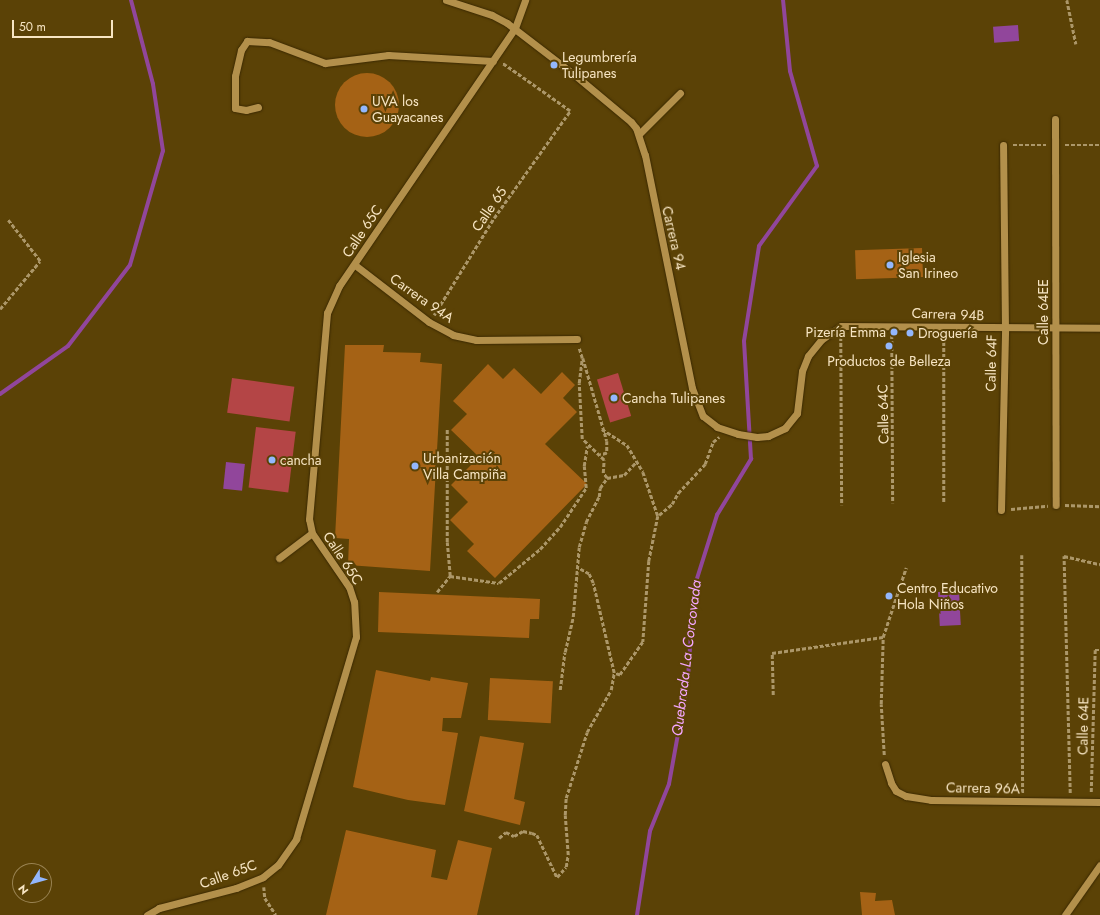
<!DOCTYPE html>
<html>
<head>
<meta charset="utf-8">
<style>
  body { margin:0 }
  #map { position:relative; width:1100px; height:915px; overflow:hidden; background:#5b4206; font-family:Jost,sans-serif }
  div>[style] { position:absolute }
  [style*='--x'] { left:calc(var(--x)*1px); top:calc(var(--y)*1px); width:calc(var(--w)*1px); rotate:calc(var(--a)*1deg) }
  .green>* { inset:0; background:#b44546; transform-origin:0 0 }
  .water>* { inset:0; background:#91469b; transform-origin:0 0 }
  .stream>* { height:4px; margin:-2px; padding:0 2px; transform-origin:2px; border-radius:2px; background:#91469b }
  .building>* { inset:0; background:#a56215; transform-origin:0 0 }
  .round { border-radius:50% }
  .path>* { height:2.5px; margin-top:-1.25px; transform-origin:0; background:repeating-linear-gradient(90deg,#ac9769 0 4px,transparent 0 6px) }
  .roads { filter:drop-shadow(0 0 1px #3b2902) drop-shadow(0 0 1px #3b2902) }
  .minor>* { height:7px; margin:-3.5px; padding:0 3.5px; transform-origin:3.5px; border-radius:3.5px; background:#b3904b }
  .dots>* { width:11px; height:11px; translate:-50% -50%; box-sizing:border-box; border:2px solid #5b4206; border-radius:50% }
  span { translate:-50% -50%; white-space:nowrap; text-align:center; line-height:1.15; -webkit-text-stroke:4px #5b4206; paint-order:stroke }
  .poi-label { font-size:14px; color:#f7e5c3 }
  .left { translate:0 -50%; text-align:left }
  .right { translate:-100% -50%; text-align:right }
  .street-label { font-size:14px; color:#f7e5c3 }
  .water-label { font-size:15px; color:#f5a7ff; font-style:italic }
  .north { position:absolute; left:12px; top:863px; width:40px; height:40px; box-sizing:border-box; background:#5b4206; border:1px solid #998352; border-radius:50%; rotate:233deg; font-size:11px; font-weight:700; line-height:16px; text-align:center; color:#f7e5c3 }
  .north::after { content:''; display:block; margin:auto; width:14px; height:18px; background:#93b7fd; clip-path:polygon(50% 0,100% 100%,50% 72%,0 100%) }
  .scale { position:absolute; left:12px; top:20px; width:101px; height:18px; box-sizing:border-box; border:2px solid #f7e5c3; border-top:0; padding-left:5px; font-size:12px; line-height:14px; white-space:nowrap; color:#f7e5c3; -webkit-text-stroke:3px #5b4206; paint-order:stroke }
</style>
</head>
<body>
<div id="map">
  <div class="green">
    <i style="left:618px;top:373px;width:45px;height:22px;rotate:73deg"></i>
    <i style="left:232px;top:378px;width:63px;height:35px;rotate:8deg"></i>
    <i style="left:256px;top:427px;width:40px;height:61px;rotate:7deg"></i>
  </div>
  <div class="water">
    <i style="left:1018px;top:25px;width:16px;height:25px;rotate:86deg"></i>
    <i style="left:226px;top:462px;width:19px;height:27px;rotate:6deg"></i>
    <i style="left:959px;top:591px;width:34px;height:21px;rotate:87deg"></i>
  </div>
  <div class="stream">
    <i style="--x:0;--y:394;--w:83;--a:-35.2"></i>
    <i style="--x:68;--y:346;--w:102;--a:-52.6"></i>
    <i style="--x:130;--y:265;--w:119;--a:-73.9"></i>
    <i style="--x:163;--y:151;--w:68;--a:-98.5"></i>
    <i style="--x:153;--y:84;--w:87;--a:-104.7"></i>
    <i style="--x:637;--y:915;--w:85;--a:-81.2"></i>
    <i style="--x:650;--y:831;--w:51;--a:-68"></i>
    <i style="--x:669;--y:784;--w:108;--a:-79.8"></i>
    <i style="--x:688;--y:678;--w:90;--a:-86.2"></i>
    <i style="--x:694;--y:588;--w:77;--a:-72.5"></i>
    <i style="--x:717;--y:515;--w:66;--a:-58.7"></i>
    <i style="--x:751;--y:459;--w:118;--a:-93.4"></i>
    <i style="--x:744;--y:341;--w:96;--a:-81"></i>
    <i style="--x:759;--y:246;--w:99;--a:-54.1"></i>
    <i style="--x:817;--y:166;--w:99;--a:-105.9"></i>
    <i style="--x:790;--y:71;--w:71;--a:-95.6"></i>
  </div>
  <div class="building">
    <i class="round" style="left:335px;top:73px;width:64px;height:64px"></i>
    <i style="left:922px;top:248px;width:29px;height:67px;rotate:88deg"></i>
    <i style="clip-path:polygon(345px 345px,384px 345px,383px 352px,421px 353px,420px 362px,442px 364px,430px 571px,348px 565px,349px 539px,335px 538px)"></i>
    <i style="clip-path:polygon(488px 364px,503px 379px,514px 368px,541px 394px,562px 372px,575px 385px,563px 398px,577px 412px,545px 444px,587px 484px,495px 578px,467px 551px,474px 544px,450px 520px,468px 502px,451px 485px,479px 457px,451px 430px,467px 414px,453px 401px)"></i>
    <i style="clip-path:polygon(379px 592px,540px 599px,539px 619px,530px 619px,529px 638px,378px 632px)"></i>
    <i style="clip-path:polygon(376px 670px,430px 681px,431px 677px,468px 683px,461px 718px,443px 718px,442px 731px,458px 733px,445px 805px,408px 800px,353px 787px)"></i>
    <i style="left:490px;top:678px;width:63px;height:42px;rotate:3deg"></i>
    <i style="clip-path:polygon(480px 736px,524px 743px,514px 799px,525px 802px,520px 825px,464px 811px)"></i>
    <i style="clip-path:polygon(346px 830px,436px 850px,431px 877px,447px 880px,458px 840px,492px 848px,477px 915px,326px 915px)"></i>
    <i style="clip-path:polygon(860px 892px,876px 893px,875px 901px,892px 900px,895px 915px,862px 915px)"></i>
  </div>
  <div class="path">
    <i style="--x:1067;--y:0;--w:45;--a:78.4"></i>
    <i style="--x:1013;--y:145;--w:33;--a:0"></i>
    <i style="--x:1065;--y:145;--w:35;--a:0"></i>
    <i style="--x:0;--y:309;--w:62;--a:-50.2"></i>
    <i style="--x:40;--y:261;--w:52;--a:-128"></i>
    <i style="--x:434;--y:315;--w:114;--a:-58.3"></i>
    <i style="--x:494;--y:218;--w:131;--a:-54.6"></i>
    <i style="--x:570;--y:111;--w:83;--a:-144.8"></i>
    <i style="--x:892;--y:335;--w:168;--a:89.7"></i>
    <i style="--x:944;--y:336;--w:166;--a:90"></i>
    <i style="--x:841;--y:337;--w:168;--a:89.7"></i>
    <i style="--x:583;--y:358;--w:86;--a:73.9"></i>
    <i style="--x:607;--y:441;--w:12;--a:90"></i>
    <i style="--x:607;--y:453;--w:7;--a:164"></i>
    <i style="--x:602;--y:429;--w:30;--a:33"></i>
    <i style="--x:627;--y:445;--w:31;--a:59"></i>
    <i style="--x:643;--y:472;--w:46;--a:71.2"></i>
    <i style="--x:658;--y:516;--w:46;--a:101.3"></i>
    <i style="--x:649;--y:561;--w:81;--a:94.2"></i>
    <i style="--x:643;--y:642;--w:40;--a:124.9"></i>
    <i style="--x:620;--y:675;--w:6;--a:-162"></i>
    <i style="--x:607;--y:478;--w:17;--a:-10"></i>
    <i style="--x:624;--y:475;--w:19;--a:-47"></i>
    <i style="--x:1065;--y:505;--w:35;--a:2"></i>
    <i style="--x:1011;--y:509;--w:37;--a:-5"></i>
    <i style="--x:659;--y:515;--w:17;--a:-40"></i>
    <i style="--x:672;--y:504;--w:13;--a:-61"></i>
    <i style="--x:678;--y:493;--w:40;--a:-47"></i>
    <i style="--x:705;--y:464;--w:23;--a:-70"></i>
    <i style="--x:713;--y:442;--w:8;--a:-40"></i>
    <i style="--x:1022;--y:555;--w:238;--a:89.8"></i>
    <i style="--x:450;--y:576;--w:49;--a:8.1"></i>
    <i style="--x:499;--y:583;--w:53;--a:-39.7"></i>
    <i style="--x:540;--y:549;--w:30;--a:-48"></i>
    <i style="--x:560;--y:527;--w:47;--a:-56.3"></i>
    <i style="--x:586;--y:488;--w:22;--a:-95"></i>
    <i style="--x:584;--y:466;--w:20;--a:-81"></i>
    <i style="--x:437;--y:592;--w:21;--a:-51"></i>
    <i style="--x:450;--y:576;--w:34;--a:-95"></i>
    <i style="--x:447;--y:542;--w:114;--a:-90"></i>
    <i style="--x:560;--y:690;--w:38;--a:-83"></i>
    <i style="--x:565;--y:652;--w:36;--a:-77"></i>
    <i style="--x:573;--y:617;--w:70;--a:-85.1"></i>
    <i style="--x:579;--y:547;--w:26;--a:-74"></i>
    <i style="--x:586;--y:522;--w:28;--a:-63"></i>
    <i style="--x:599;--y:497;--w:9;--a:-84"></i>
    <i style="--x:600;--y:488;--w:12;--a:-55"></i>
    <i style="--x:607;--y:478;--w:6;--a:-129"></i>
    <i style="--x:603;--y:473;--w:13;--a:-86"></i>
    <i style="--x:604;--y:460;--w:30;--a:-136"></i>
    <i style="--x:582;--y:439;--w:56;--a:-93.1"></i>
    <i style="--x:579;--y:383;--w:25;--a:-83"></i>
    <i style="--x:582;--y:358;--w:10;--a:-107"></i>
    <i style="--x:773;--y:695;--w:42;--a:-91.4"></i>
    <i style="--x:772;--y:653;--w:112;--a:-8.2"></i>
    <i style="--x:884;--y:755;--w:51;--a:-93.4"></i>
    <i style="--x:881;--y:704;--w:67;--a:-88.3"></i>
    <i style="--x:883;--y:637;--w:73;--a:-71.6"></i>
    <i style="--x:1091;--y:792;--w:142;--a:-88.4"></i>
    <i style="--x:1095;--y:650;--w:5;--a:0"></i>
    <i style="--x:1070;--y:793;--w:237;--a:-91.5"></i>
    <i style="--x:1064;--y:556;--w:37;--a:13"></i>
    <i style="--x:499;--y:838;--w:9;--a:-41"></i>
    <i style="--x:506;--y:832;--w:9;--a:27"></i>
    <i style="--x:514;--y:836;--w:10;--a:-29"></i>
    <i style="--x:523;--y:831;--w:9;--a:13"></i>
    <i style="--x:532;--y:833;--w:5;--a:22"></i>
    <i style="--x:537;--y:835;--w:47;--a:64.5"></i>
    <i style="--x:557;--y:877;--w:13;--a:-48"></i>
    <i style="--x:566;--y:867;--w:12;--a:-81"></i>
    <i style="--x:568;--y:855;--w:40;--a:-94.3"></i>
    <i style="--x:565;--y:815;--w:17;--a:-87"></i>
    <i style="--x:566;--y:798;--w:69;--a:-72.3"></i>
    <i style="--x:587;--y:732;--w:48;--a:-60.3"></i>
    <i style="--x:611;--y:690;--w:17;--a:-80"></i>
    <i style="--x:614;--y:673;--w:92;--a:-103.1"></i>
    <i style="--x:593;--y:583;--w:10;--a:-114"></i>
    <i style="--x:589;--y:574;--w:13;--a:-151"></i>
    <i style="--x:264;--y:887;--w:11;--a:85"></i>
    <i style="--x:265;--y:898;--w:20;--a:57"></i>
  </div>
  <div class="roads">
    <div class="minor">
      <i style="--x:446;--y:0;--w:48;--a:18.1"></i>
      <i style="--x:492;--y:15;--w:17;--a:28"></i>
      <i style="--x:507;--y:23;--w:87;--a:37.5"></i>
      <i style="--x:576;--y:76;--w:72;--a:39.9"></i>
      <i style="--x:631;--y:122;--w:8;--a:50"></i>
      <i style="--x:636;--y:128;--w:28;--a:72"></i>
      <i style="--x:645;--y:155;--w:238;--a:78.6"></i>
      <i style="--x:692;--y:388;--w:30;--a:69"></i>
      <i style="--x:703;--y:416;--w:18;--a:38"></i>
      <i style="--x:717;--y:427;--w:22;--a:18"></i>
      <i style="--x:738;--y:434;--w:19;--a:9"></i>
      <i style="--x:757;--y:437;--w:11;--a:-5"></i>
      <i style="--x:768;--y:436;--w:19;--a:-25"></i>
      <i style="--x:785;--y:428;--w:19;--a:-51"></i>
      <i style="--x:797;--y:413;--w:42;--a:-83.2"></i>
      <i style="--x:802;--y:371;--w:16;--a:-68"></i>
      <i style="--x:808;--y:356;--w:21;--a:-51"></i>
      <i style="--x:821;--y:340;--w:24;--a:-35"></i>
      <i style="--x:841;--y:326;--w:259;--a:0.4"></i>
      <i style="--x:258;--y:107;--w:12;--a:166"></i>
      <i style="--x:246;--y:110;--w:11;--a:-170"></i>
      <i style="--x:235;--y:108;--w:32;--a:-90"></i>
      <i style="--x:235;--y:76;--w:27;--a:-77"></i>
      <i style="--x:241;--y:50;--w:11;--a:-56"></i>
      <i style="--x:247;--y:41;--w:22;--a:3"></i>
      <i style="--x:269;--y:42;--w:60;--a:20.6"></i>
      <i style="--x:325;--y:63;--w:64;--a:-7.2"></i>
      <i style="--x:388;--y:55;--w:105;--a:3.3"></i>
      <i style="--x:1055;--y:119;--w:386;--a:89.9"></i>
      <i style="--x:639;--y:134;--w:58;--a:-45"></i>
      <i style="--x:355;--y:265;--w:93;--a:37.6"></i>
      <i style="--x:429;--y:322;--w:27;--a:28"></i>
      <i style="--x:453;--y:335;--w:24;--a:12"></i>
      <i style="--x:476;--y:340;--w:101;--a:-0.6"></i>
      <i style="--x:1001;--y:510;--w:181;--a:-88.7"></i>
      <i style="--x:1005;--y:329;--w:184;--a:-90.6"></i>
      <i style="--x:279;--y:558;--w:41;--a:-37.1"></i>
      <i style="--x:885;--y:764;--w:20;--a:72"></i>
      <i style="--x:891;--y:783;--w:9;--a:58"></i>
      <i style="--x:896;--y:791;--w:11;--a:27"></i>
      <i style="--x:906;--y:796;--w:25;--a:9"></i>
      <i style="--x:931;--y:800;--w:169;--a:0.7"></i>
      <i style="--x:147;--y:915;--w:14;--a:-30"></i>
      <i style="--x:159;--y:908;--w:80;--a:-14.6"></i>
      <i style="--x:236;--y:888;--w:29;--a:-22"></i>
      <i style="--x:263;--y:877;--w:19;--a:-39"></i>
      <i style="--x:278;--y:865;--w:32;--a:-55"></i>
      <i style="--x:296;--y:839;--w:211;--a:-73.5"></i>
      <i style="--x:356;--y:637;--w:35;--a:-93"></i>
      <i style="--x:354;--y:602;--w:16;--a:-108"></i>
      <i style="--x:349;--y:587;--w:65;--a:-124.4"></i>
      <i style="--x:312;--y:533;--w:14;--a:-102"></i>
      <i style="--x:309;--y:519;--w:207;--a:-85"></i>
      <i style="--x:327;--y:313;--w:30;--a:-66"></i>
      <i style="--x:339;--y:286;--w:312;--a:-55.7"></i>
      <i style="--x:515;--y:28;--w:30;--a:-70"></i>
      <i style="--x:1065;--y:915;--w:61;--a:-55"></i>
    </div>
  </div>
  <div class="dots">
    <i style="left:554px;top:65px;background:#93b7fd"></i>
    <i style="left:364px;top:109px;background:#93b7fd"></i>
    <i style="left:890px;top:265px;background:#93b7fd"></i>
    <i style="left:894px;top:332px;background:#93b7fd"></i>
    <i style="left:910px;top:333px;background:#93b7fd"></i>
    <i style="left:889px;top:346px;background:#93b7fd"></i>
    <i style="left:614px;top:398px;background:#93b7fd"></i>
    <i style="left:272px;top:460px;background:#93b7fd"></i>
    <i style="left:415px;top:466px;background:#93b7fd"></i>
    <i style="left:889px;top:596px;background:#93b7fd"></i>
  </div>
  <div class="poi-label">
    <span class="left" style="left:562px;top:65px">Legumbrería<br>Tulipanes</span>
    <span class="left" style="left:372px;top:109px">UVA los<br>Guayacanes</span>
    <span class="left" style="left:898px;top:265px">Iglesia<br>San Irineo</span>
    <span class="right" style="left:886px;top:332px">Pizería Emma</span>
    <span class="left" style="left:918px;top:333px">Droguería</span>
    <span style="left:889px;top:361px">Productos de Belleza</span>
    <span class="left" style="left:622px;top:398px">Cancha Tulipanes</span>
    <span class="left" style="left:423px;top:466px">Urbanización<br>Villa Campiña</span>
    <span class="left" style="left:280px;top:460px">cancha</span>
    <span class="left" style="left:897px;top:596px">Centro Educativo<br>Hola Niños</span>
  </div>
  <div class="street-label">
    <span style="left:489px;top:209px;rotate:-56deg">Calle 65</span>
    <span style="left:362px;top:231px;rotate:-56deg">Calle 65C</span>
    <span style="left:674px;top:238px;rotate:77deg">Carrera 94</span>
    <span style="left:422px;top:298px;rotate:35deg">Carrera 94A</span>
    <span style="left:1043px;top:312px;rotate:-90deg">Calle 64EE</span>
    <span style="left:948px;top:314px;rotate:2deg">Carrera 94B</span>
    <span style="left:991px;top:363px;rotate:-89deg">Calle 64F</span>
    <span style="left:883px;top:414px;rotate:-91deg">Calle 64C</span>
    <span style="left:343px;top:558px;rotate:57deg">Calle 65C</span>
    <span style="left:1083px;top:726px;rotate:-89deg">Calle 64E</span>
    <span style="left:983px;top:788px;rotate:1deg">Carrera 96A</span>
    <span style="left:228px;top:874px;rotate:-20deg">Calle 65C</span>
  </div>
  <div class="water-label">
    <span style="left:687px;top:658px;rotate:-83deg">Quebrada La Corcovada</span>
  </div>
  <div class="north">N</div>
  <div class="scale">50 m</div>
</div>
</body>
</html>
